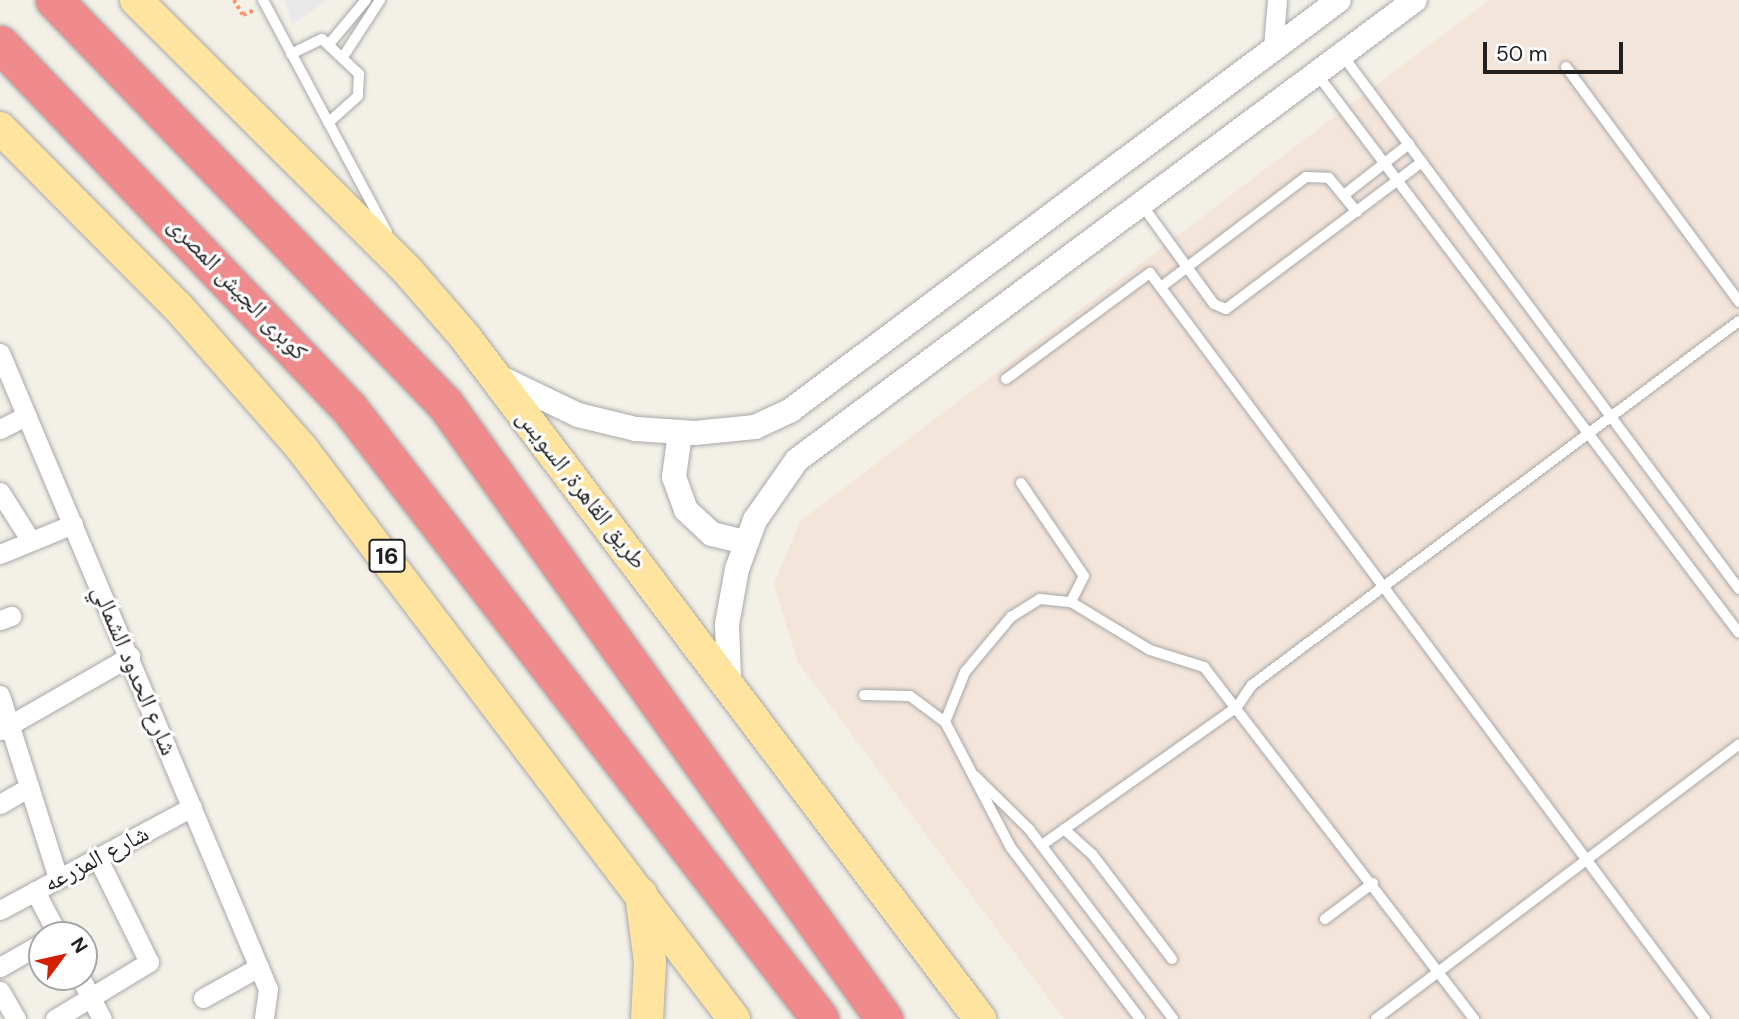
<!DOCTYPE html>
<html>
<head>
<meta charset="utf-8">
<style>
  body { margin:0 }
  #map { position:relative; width:1739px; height:1019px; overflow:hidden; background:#f2f0e7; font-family:"DM Sans","Noto Naskh Arabic",sans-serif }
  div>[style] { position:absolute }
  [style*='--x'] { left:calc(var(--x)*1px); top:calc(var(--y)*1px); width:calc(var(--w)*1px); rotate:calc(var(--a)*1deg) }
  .military>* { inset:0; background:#f4e5da }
  .parking>* { inset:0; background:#e9e9e9 }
  .path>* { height:3.5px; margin-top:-1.75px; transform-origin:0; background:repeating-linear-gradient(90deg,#ff916b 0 3.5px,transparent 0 7px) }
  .roads { filter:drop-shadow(0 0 2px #a8a8a8) drop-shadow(0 0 2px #a8a8a8) }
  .service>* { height:10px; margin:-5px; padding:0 5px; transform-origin:5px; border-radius:5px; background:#fff }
  .minor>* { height:19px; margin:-9.5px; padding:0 9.5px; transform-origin:9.5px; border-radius:9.5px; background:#fff }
  .tertiary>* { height:24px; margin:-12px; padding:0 12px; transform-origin:12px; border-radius:12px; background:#fff }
  .primary>* { height:32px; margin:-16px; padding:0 16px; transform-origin:16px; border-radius:16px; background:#ffe49f }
  .motorway>* { height:37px; margin:-18.5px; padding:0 18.5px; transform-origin:18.5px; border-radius:18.5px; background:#ef8a8d }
  span { translate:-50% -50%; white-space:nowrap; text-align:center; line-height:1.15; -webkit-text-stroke:6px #fff; paint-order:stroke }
  .shield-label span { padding:2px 5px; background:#fff; border:2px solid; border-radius:5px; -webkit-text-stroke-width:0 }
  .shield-label { font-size:23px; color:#212121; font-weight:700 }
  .street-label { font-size:24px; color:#212121 }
  .north { position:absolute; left:28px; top:921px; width:70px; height:70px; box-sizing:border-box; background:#fff; border:2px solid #a6a6a6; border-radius:50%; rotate:57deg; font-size:19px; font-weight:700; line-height:28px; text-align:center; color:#212121 }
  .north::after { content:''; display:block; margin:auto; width:24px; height:32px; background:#d22000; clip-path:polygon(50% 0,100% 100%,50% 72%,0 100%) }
  .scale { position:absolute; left:1483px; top:42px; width:140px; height:32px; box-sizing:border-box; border:4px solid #212121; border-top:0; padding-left:9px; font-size:21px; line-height:24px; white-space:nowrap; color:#212121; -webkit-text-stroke:5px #fff; paint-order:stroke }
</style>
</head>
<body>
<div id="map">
  <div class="military">
    <i style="clip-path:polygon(1489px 0,1739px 0,1739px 1019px,1064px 1019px,798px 663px,774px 584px,800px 521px)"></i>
  </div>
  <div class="parking">
    <i style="clip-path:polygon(284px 0,327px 0,293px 24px)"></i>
  </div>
  <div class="path">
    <i style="--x:234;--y:0;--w:17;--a:59"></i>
    <i style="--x:243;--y:15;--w:12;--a:-24"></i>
  </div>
  <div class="roads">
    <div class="service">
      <i style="--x:263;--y:0;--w:263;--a:61.9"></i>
      <i style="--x:330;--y:43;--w:56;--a:-50.1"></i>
      <i style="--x:291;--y:54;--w:34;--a:-26"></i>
      <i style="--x:322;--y:39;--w:51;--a:43.4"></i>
      <i style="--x:359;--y:74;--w:22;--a:93"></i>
      <i style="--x:358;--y:96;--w:40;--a:138"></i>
      <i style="--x:1343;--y:56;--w:664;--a:53.39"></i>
      <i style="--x:343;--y:57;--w:68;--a:-57"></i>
      <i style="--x:1566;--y:67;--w:292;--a:53.6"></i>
      <i style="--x:1317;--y:74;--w:700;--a:52.95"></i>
      <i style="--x:1344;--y:195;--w:83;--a:-38.1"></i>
      <i style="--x:1142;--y:205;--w:122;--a:54"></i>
      <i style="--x:1214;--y:304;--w:13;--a:23"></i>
      <i style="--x:1226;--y:309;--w:245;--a:-36.9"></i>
      <i style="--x:1161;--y:287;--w:182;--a:-37.2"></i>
      <i style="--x:1306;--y:177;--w:23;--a:2"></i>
      <i style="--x:1329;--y:178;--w:44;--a:50.5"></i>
      <i style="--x:1006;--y:379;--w:179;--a:-36.4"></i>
      <i style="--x:1150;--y:273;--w:930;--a:53.35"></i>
      <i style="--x:1021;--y:483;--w:112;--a:55.9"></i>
      <i style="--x:1084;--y:576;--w:29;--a:117"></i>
      <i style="--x:864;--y:695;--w:46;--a:1.2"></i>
      <i style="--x:910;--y:696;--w:44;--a:36.6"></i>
      <i style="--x:975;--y:776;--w:76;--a:44.5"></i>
      <i style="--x:1029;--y:829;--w:238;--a:52.8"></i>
      <i style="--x:1064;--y:829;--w:38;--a:42"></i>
      <i style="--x:1092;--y:854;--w:132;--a:52.7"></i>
      <i style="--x:1042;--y:845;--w:239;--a:-35.3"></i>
      <i style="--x:1237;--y:707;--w:27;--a:-56"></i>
      <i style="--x:1252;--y:685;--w:608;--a:-36.78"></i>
      <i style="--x:1325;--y:919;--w:60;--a:-36.9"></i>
      <i style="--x:1140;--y:1019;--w:214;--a:-127"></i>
      <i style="--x:1011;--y:848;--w:142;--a:-117.6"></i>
      <i style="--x:945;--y:722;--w:54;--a:-68.2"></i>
      <i style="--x:965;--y:672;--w:72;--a:-50.1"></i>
      <i style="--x:1011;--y:617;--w:34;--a:-32"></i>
      <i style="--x:1040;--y:599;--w:31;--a:6"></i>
      <i style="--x:1071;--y:602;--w:92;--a:31.3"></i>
      <i style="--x:1150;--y:650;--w:57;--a:17.5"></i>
      <i style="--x:1204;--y:667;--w:444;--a:52.5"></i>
      <i style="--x:1376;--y:1019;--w:455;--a:-37.1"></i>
    </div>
    <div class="minor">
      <i style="--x:1273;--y:47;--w:47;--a:-85.1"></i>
      <i style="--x:0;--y:353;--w:690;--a:67.15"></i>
      <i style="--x:268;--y:989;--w:30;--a:98"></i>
      <i style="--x:0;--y:429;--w:30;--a:-27"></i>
      <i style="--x:0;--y:492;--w:58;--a:57.7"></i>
      <i style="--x:0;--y:554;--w:79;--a:-22.3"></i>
      <i style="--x:0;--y:620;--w:12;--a:-20"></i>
      <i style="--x:0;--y:695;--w:192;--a:72.4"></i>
      <i style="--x:1;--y:730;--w:149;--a:-29.8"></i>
      <i style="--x:0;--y:804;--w:34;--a:-30"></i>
      <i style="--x:35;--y:891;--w:50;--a:62.4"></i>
      <i style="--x:0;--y:910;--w:218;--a:-28.2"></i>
      <i style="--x:0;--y:967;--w:48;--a:-29.7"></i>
      <i style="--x:80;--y:977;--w:47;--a:62.4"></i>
      <i style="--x:0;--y:991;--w:32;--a:60"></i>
      <i style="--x:203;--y:998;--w:64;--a:-29"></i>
      <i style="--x:55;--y:1019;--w:110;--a:-31.2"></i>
      <i style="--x:149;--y:962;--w:117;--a:-116.3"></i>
    </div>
    <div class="tertiary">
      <i style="--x:497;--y:376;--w:90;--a:25.7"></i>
      <i style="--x:578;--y:415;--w:60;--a:13.6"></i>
      <i style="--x:636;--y:429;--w:59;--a:3.9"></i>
      <i style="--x:695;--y:433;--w:60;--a:-5.7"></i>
      <i style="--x:755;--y:427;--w:40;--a:-25"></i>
      <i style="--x:791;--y:410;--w:684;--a:-36.8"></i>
      <i style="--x:680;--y:433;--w:44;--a:97.8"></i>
      <i style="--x:674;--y:477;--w:35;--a:70"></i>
      <i style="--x:686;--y:510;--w:35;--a:43"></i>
      <i style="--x:712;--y:534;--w:34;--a:14"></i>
      <i style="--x:729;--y:680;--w:56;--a:-92"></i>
      <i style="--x:727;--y:624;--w:56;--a:-79.7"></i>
      <i style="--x:737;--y:569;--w:52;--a:-69.8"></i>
      <i style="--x:755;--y:520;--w:73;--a:-55"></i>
      <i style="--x:797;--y:460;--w:770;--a:-36.66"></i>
    </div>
    <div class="primary">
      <i style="--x:136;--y:0;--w:383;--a:44.9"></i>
      <i style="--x:407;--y:270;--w:89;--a:49.1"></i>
      <i style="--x:465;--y:337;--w:855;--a:52.94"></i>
      <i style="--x:0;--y:128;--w:254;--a:45.2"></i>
      <i style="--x:179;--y:308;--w:184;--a:48.8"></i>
      <i style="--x:300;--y:446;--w:719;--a:52.86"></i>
      <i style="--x:641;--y:894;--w:69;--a:82.5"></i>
      <i style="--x:650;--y:962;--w:57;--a:93"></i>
    </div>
    <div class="motorway">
      <i style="--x:54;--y:0;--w:562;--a:45.94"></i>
      <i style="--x:445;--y:404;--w:756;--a:54.48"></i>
      <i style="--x:0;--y:44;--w:504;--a:46.21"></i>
      <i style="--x:349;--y:408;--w:771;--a:52.37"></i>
    </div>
  </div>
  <div class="shield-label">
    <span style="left:387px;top:556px">16</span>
  </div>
  <div class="street-label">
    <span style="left:238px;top:288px;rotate:46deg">كوبرى الجيش المصرى</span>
    <span style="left:582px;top:489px;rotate:52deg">طريق القاهرة, السويس</span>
    <span style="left:135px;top:670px;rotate:67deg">شارع الحدود الشمالي</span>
    <span style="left:96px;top:858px;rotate:-28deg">شارع المزرعه</span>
  </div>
  <div class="north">N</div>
  <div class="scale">50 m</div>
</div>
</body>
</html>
